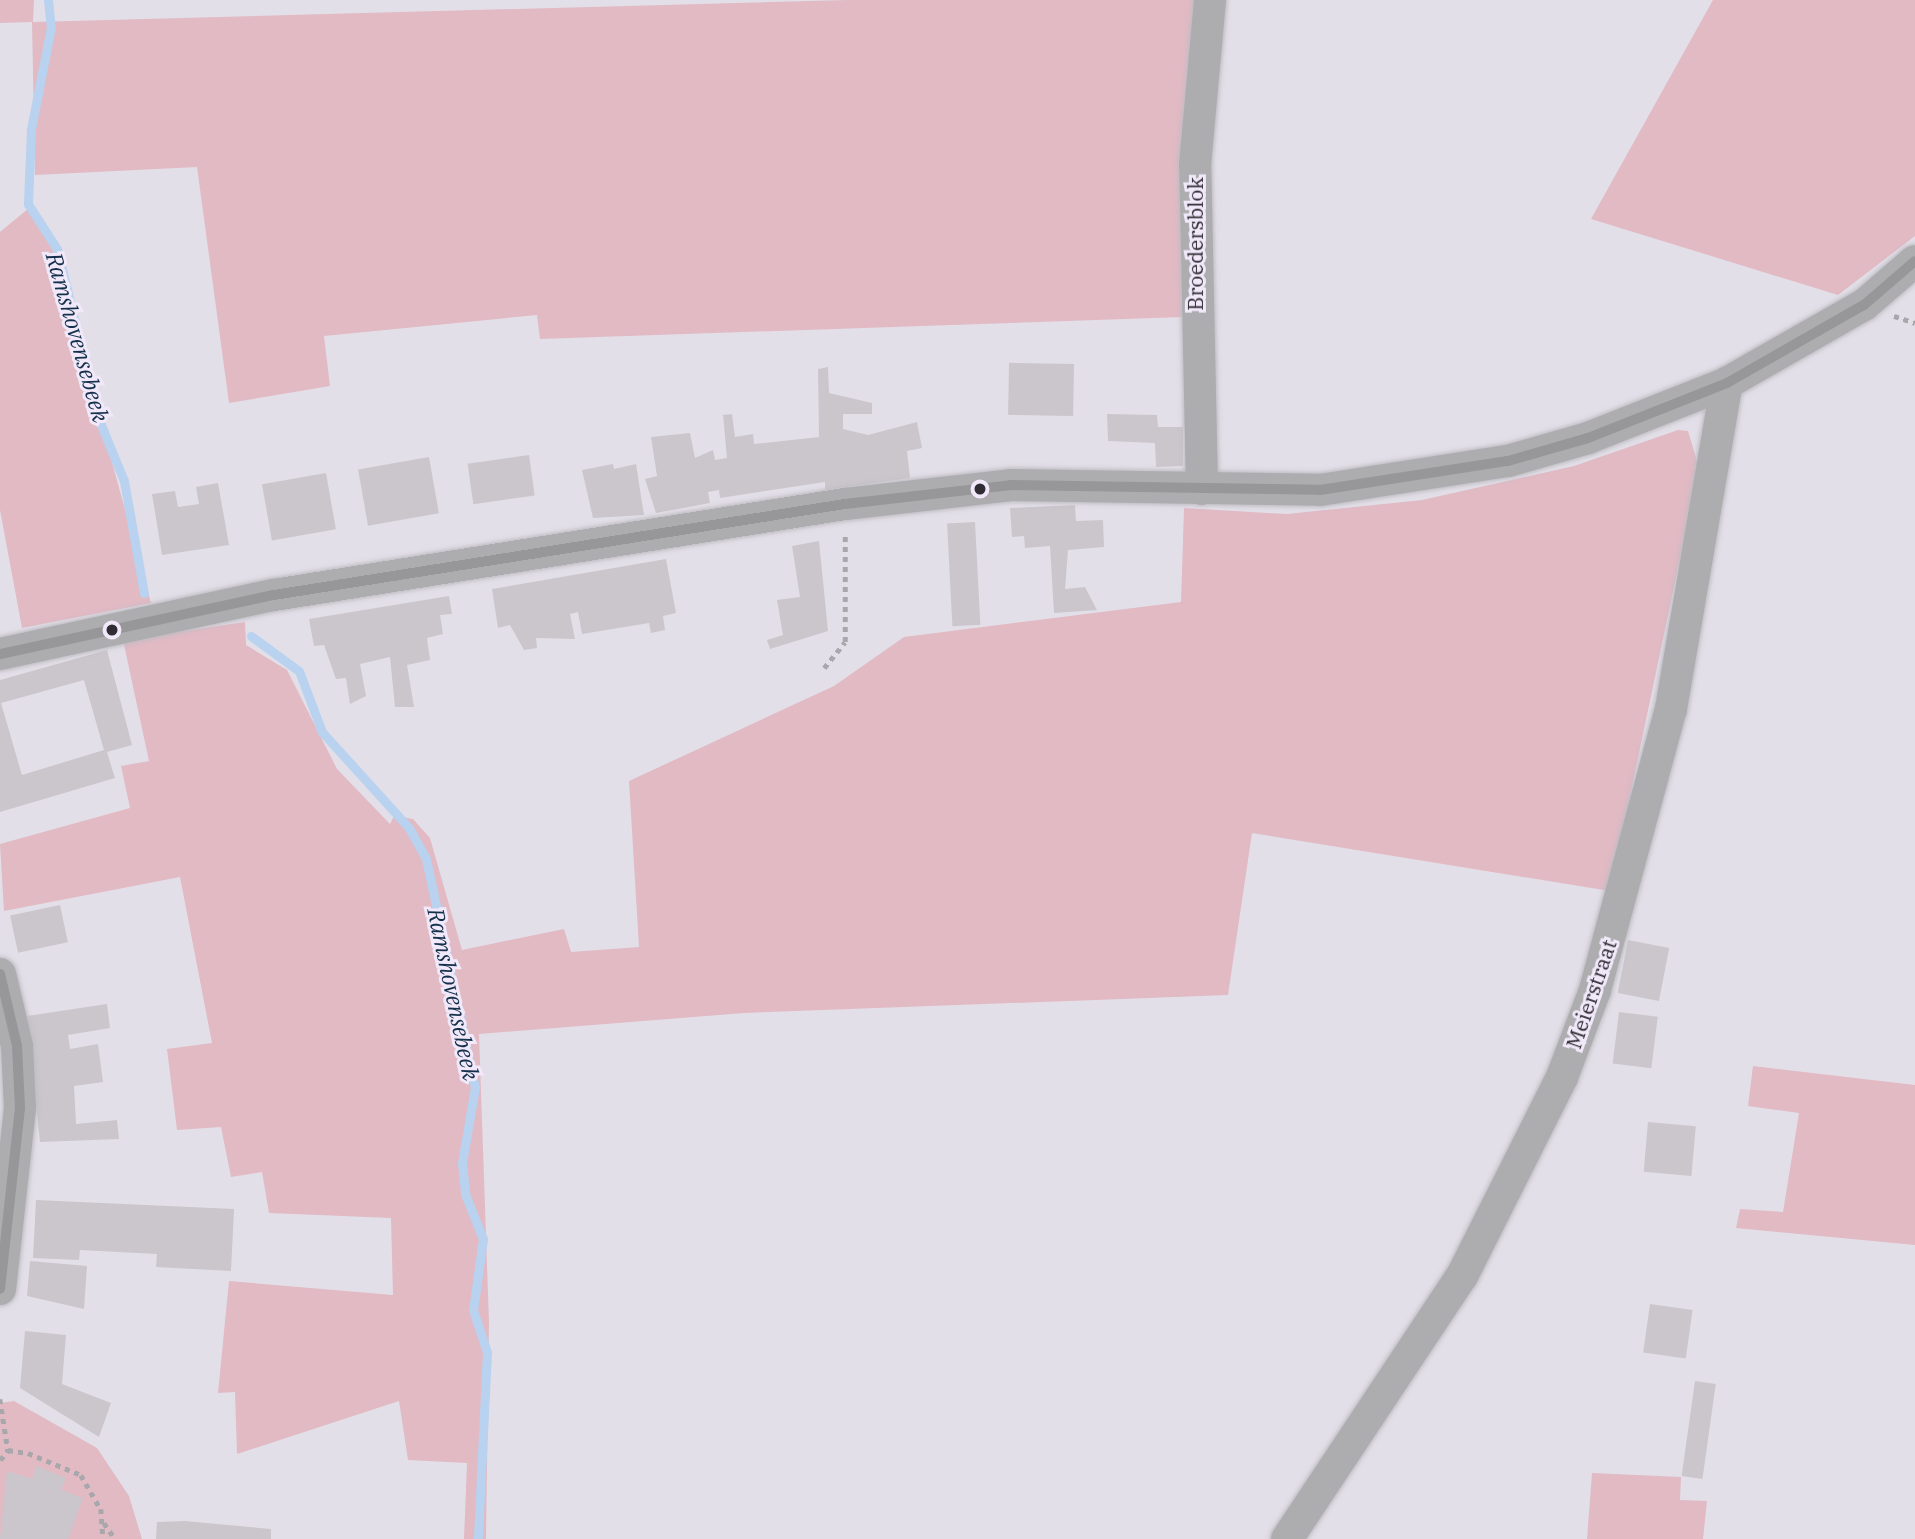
<!DOCTYPE html>
<html>
<head>
<meta charset="utf-8">
<style>
  body { margin:0 }
  #map { position:relative; width:1915px; height:1539px; overflow:hidden; background:#e3dfe8; font-family:"IBM Plex Serif",serif }
  div>[style] { position:absolute }
  [style*='--x'] { left:calc(var(--x)*1px); top:calc(var(--y)*1px); width:calc(var(--w)*1px); rotate:calc(var(--a)*1deg) }
  .green>* { inset:0; background:#e1bac4 }
  .stream>* { height:9px; margin:-4.5px; padding:0 4.5px; transform-origin:4.5px; border-radius:4.5px; background:#b8d2f0 }
  .building>* { inset:0; background:#cbc6cc; transform-origin:0 0 }
  .path>* { height:4.5px; margin-top:-2.25px; transform-origin:0; background:repeating-linear-gradient(90deg,#a8a7ab 0 5px,transparent 0 10px) }
  .roads { filter:drop-shadow(0 0 2px #bfbcc3) drop-shadow(0 0 2px #bfbcc3) }
  .minor>* { height:32px; margin:-16px; padding:0 16px; transform-origin:16px; border-radius:16px; background:#adadb0 }
  .bus-1>* { height:10px; margin:-5px; padding:0 5px; transform-origin:5px; border-radius:5px; background:#979699 }
  .dots>* { width:19px; height:19px; translate:-50% -50%; box-sizing:border-box; border:4px solid #f1e8f9; border-radius:50% }
  span { translate:-50% -50%; white-space:nowrap; text-align:center; line-height:1.15; -webkit-text-stroke:6px #f1e8f9; paint-order:stroke }
  .street-label { font-size:21px; color:#2f2c33 }
  .water-label { font-size:23px; color:#14304a; font-style:italic }
</style>
</head>
<body>
<div id="map">
  <div class="green">
    <i style="clip-path:polygon(0 0,34px 0,33px 22px,847px 0,1205px 0,1184px 317px,540px 339px,537px 315px,324px 336px,330px 386px,229px 403px,197px 167px,35px 175px,32px 22px,0 23px)"></i>
    <i style="clip-path:polygon(1713px 0,1915px 0,1915px 236px,1838px 295px,1591px 219px)"></i>
    <i style="clip-path:polygon(29px 208px,50px 239px,151px 603px,22px 628px,0 510px,0 232px)"></i>
    <i style="clip-path:polygon(1678px 430px,1688px 431px,1699px 468px,1610px 891px,1252px 833px,1228px 995px,744px 1013px,479px 1034px,489px 1322px,486px 1539px,464px 1539px,467px 1463px,408px 1460px,399px 1401px,237px 1454px,235px 1392px,218px 1393px,229px 1281px,393px 1295px,391px 1218px,269px 1213px,262px 1172px,231px 1177px,221px 1127px,177px 1130px,167px 1049px,212px 1043px,180px 877px,4px 911px,0 844px,130px 808px,121px 766px,149px 761px,123px 640px,245px 622px,246px 645px,287px 670px,337px 769px,390px 824px,394px 816px,413px 819px,430px 838px,462px 950px,564px 929px,571px 952px,639px 947px,629px 781px,834px 686px,904px 637px,1181px 602px,1184px 508px,1287px 514px,1422px 500px,1574px 466px)"></i>
    <i style="clip-path:polygon(1753px 1066px,1915px 1085px,1915px 1245px,1736px 1228px,1740px 1209px,1783px 1212px,1799px 1113px,1748px 1106px)"></i>
    <i style="clip-path:polygon(14px 1401px,97px 1448px,129px 1496px,142px 1539px,0 1539px,0 1403px)"></i>
    <i style="clip-path:polygon(1592px 1473px,1681px 1477px,1680px 1500px,1707px 1501px,1703px 1539px,1587px 1539px)"></i>
  </div>
  <div class="stream">
    <i style="--x:48;--y:0;--w:27;--a:84"></i>
    <i style="--x:51;--y:27;--w:104;--a:101.1"></i>
    <i style="--x:31;--y:129;--w:75;--a:92.3"></i>
    <i style="--x:28;--y:204;--w:54;--a:57.2"></i>
    <i style="--x:57;--y:249;--w:176;--a:76.2"></i>
    <i style="--x:99;--y:420;--w:66;--a:67.7"></i>
    <i style="--x:124;--y:481;--w:114;--a:79.9"></i>
    <i style="--x:251;--y:636;--w:59;--a:36.1"></i>
    <i style="--x:299;--y:671;--w:65;--a:69.3"></i>
    <i style="--x:322;--y:732;--w:130;--a:47.8"></i>
    <i style="--x:409;--y:828;--w:35;--a:61"></i>
    <i style="--x:426;--y:859;--w:233;--a:77.9"></i>
    <i style="--x:475;--y:1087;--w:77;--a:99.7"></i>
    <i style="--x:462;--y:1163;--w:31;--a:84"></i>
    <i style="--x:465;--y:1194;--w:48;--a:68.2"></i>
    <i style="--x:483;--y:1239;--w:72;--a:98"></i>
    <i style="--x:473;--y:1310;--w:44;--a:71.6"></i>
    <i style="--x:487;--y:1352;--w:187;--a:92.8"></i>
  </div>
  <div class="building">
    <i style="left:1074px;top:364px;width:52px;height:65px;rotate:91deg"></i>
    <i style="clip-path:polygon(828px 367px,829px 393px,872px 403px,872px 414px,843px 414px,843px 429px,868px 435px,917px 422px,922px 448px,907px 451px,910px 478px,825px 490px,825px 482px,720px 498px,719px 490px,708px 492px,710px 503px,656px 513px,645px 479px,657px 476px,651px 437px,690px 433px,695px 458px,713px 450px,715px 460px,727px 458px,723px 415px,732px 414px,735px 437px,753px 434px,754px 444px,819px 437px,818px 369px)"></i>
    <i style="clip-path:polygon(1107px 414px,1157px 415px,1158px 427px,1183px 427px,1183px 466px,1156px 467px,1155px 443px,1108px 441px)"></i>
    <i style="left:529px;top:455px;width:41px;height:62px;rotate:82deg"></i>
    <i style="left:429px;top:457px;width:57px;height:72px;rotate:80deg"></i>
    <i style="clip-path:polygon(613px 464px,614px 469px,636px 464px,644px 515px,593px 518px,582px 470px)"></i>
    <i style="left:326px;top:473px;width:57px;height:65px;rotate:80deg"></i>
    <i style="clip-path:polygon(218px 483px,229px 545px,162px 555px,152px 494px,175px 491px,178px 507px,199px 504px,196px 487px)"></i>
    <i style="clip-path:polygon(1075px 505px,1076px 521px,1103px 520px,1104px 547px,1068px 550px,1065px 589px,1085px 587px,1097px 610px,1054px 613px,1050px 546px,1025px 548px,1024px 536px,1012px 537px,1010px 508px)"></i>
    <i style="left:975px;top:522px;width:103px;height:28px;rotate:87deg"></i>
    <i style="clip-path:polygon(819px 541px,828px 631px,770px 649px,767px 640px,783px 635px,777px 600px,800px 597px,792px 546px)"></i>
    <i style="clip-path:polygon(666px 559px,676px 613px,663px 616px,665px 630px,651px 633px,649px 623px,582px 634px,578px 612px,570px 614px,575px 639px,536px 638px,537px 648px,524px 650px,510px 625px,498px 628px,492px 589px)"></i>
    <i style="clip-path:polygon(449px 596px,452px 614px,440px 615px,443px 634px,427px 638px,430px 660px,407px 665px,414px 707px,395px 707px,390px 657px,360px 664px,366px 696px,350px 704px,346px 678px,336px 679px,324px 645px,314px 646px,309px 619px)"></i>
    <i style="clip-path:polygon(evenodd,107px 650px,132px 745px,107px 752px,115px 778px,0 812px,0 680px,107px 650px,84px 680px,104px 750px,22px 775px,1px 703px,84px 680px)"></i>
    <i style="left:60px;top:905px;width:38px;height:51px;rotate:78deg"></i>
    <i style="left:1628px;top:940px;width:42px;height:54px;rotate:11deg"></i>
    <i style="clip-path:polygon(107px 1004px,110px 1028px,68px 1035px,70px 1049px,98px 1044px,103px 1082px,74px 1086px,76px 1124px,117px 1120px,119px 1139px,40px 1142px,27px 1016px)"></i>
    <i style="left:1619px;top:1012px;width:39px;height:52px;rotate:7deg"></i>
    <i style="left:1648px;top:1122px;width:48px;height:50px;rotate:5deg"></i>
    <i style="clip-path:polygon(36px 1200px,234px 1209px,231px 1271px,156px 1267px,157px 1254px,80px 1250px,79px 1260px,33px 1258px)"></i>
    <i style="clip-path:polygon(30px 1261px,87px 1266px,84px 1309px,27px 1296px)"></i>
    <i style="left:1650px;top:1304px;width:43px;height:49px;rotate:8deg"></i>
    <i style="clip-path:polygon(25px 1331px,66px 1335px,62px 1384px,111px 1403px,99px 1437px,20px 1388px)"></i>
    <i style="left:1695px;top:1381px;width:21px;height:96px;rotate:8deg"></i>
    <i style="clip-path:polygon(36px 1466px,66px 1478px,61px 1490px,83px 1498px,68px 1539px,0 1539px,7px 1471px,32px 1479px)"></i>
    <i style="clip-path:polygon(185px 1521px,271px 1529px,271px 1539px,156px 1539px,157px 1522px)"></i>
  </div>
  <div class="path">
    <i style="--x:1894;--y:316;--w:22;--a:18"></i>
    <i style="--x:824;--y:668;--w:33;--a:-51"></i>
    <i style="--x:845;--y:642;--w:109;--a:-90"></i>
    <i style="--x:0;--y:1399;--w:52;--a:81.1"></i>
    <i style="--x:0;--y:1460;--w:13;--a:-51"></i>
    <i style="--x:8;--y:1450;--w:20;--a:9"></i>
    <i style="--x:28;--y:1453;--w:57;--a:22.5"></i>
    <i style="--x:81;--y:1475;--w:39;--a:60"></i>
    <i style="--x:101;--y:1509;--w:30;--a:86"></i>
    <i style="--x:104;--y:1523;--w:19;--a:55"></i>
  </div>
  <div class="roads">
    <div class="minor">
      <i style="--x:1202;--y:489;--w:324;--a:-91.2"></i>
      <i style="--x:1195;--y:165;--w:166;--a:-84.8"></i>
      <i style="--x:0;--y:654;--w:280;--a:-12.2"></i>
      <i style="--x:274;--y:595;--w:578;--a:-9.06"></i>
      <i style="--x:845;--y:504;--w:167;--a:-6.5"></i>
      <i style="--x:1011;--y:485;--w:309;--a:0.9"></i>
      <i style="--x:1320;--y:490;--w:190;--a:-8.8"></i>
      <i style="--x:1508;--y:461;--w:83;--a:-16"></i>
      <i style="--x:1588;--y:438;--w:149;--a:-21.6"></i>
      <i style="--x:1727;--y:383;--w:158;--a:-29.7"></i>
      <i style="--x:1864;--y:305;--w:67;--a:-40.8"></i>
      <i style="--x:0;--y:974;--w:74;--a:76.7"></i>
      <i style="--x:17;--y:1046;--w:62;--a:87.2"></i>
      <i style="--x:20;--y:1108;--w:182;--a:96.3"></i>
      <i style="--x:1287;--y:1539;--w:316;--a:-56.4"></i>
      <i style="--x:1462;--y:1276;--w:223;--a:-63.3"></i>
      <i style="--x:1562;--y:1077;--w:93;--a:-69.2"></i>
      <i style="--x:1595;--y:990;--w:291;--a:-74.9"></i>
      <i style="--x:1671;--y:709;--w:331;--a:-80.3"></i>
    </div>
  </div>
  <div class="bus-1">
    <i style="--x:0;--y:654;--w:280;--a:-12.2"></i>
    <i style="--x:274;--y:595;--w:578;--a:-9.06"></i>
    <i style="--x:845;--y:504;--w:167;--a:-6.5"></i>
    <i style="--x:1011;--y:485;--w:309;--a:0.9"></i>
    <i style="--x:1320;--y:490;--w:190;--a:-8.8"></i>
    <i style="--x:1508;--y:461;--w:83;--a:-16"></i>
    <i style="--x:1588;--y:438;--w:149;--a:-21.6"></i>
    <i style="--x:1727;--y:383;--w:158;--a:-29.7"></i>
    <i style="--x:1864;--y:305;--w:67;--a:-40.8"></i>
    <i style="--x:0;--y:974;--w:74;--a:76.7"></i>
    <i style="--x:17;--y:1046;--w:62;--a:87.2"></i>
    <i style="--x:20;--y:1108;--w:182;--a:96.3"></i>
  </div>
  <div class="dots">
    <i style="left:980px;top:489px;background:#2f2c33"></i>
    <i style="left:112px;top:630px;background:#2f2c33"></i>
  </div>
  <div class="street-label">
    <span style="left:1195px;top:244px;rotate:-90deg">Broedersblok</span>
    <span style="left:1591px;top:994px;rotate:-71deg">Meierstraat</span>
  </div>
  <div class="water-label">
    <span style="left:78px;top:337px;rotate:74deg">Ramshovensebeek</span>
    <span style="left:454px;top:994px;rotate:78deg">Ramshovensebeek</span>
  </div>
</div>
</body>
</html>
